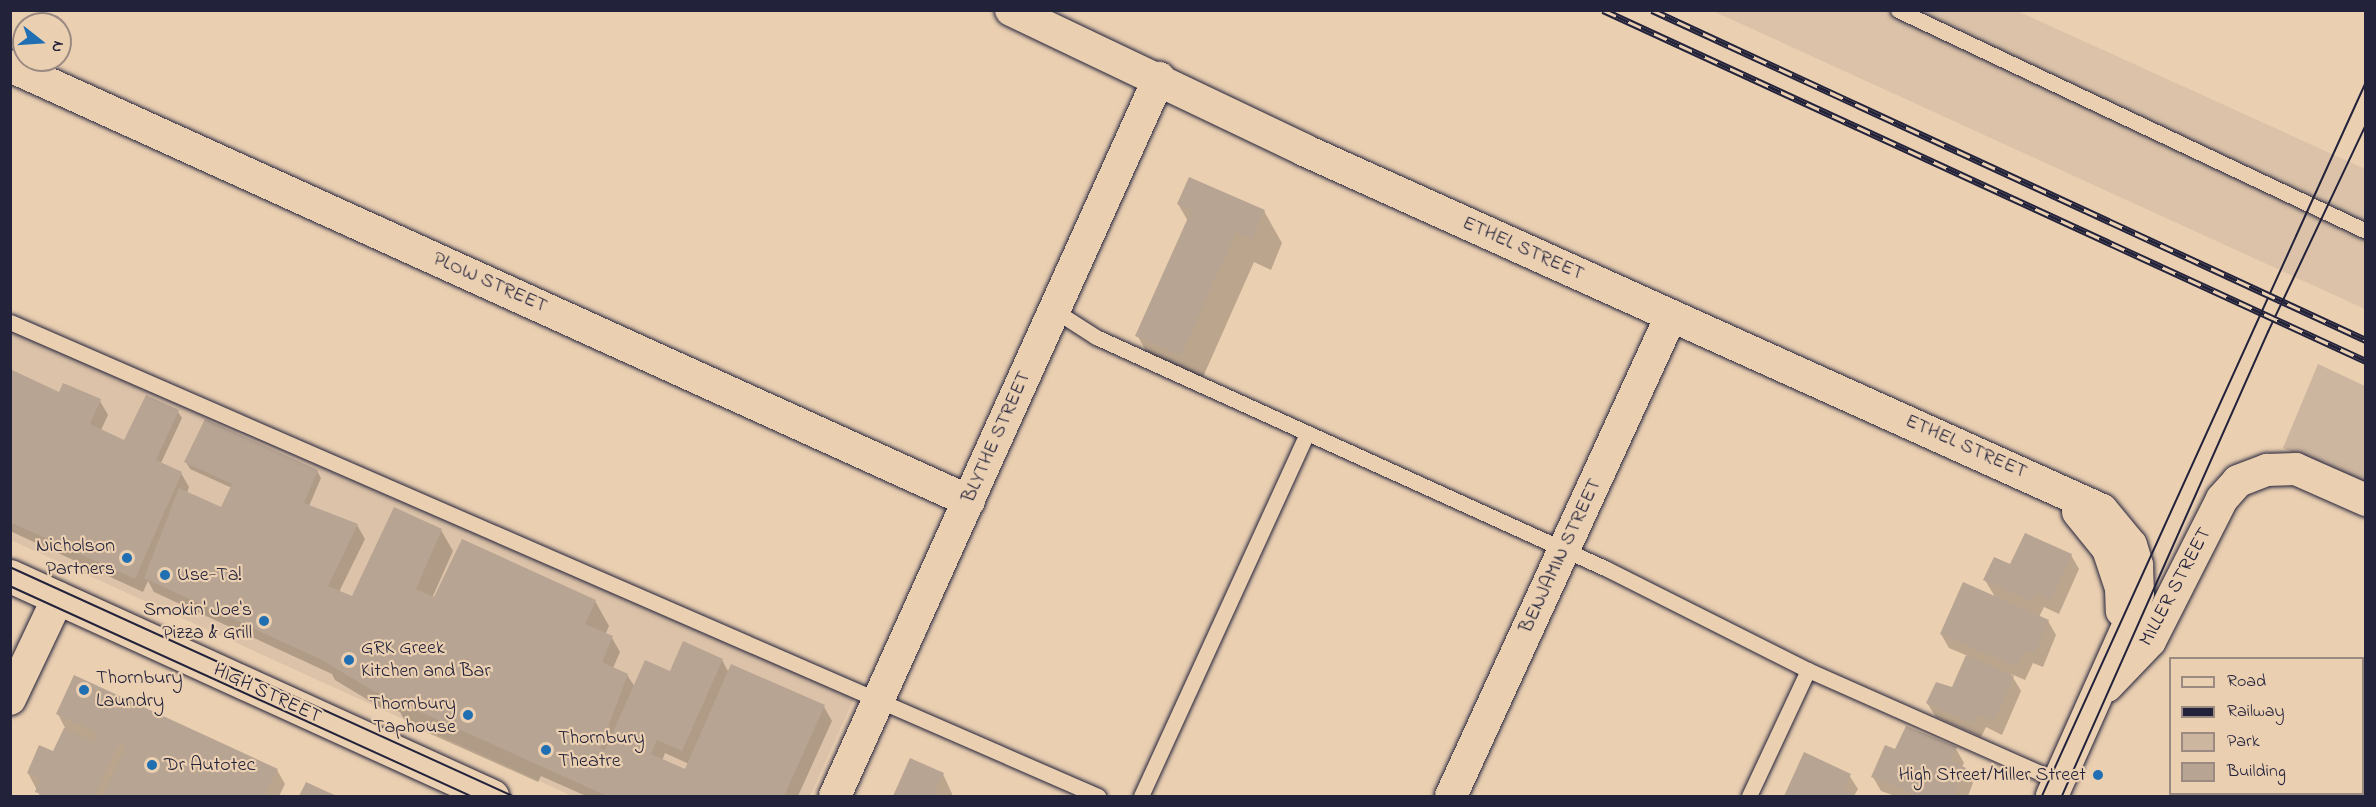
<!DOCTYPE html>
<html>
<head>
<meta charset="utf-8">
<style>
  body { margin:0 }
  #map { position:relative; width:2376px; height:807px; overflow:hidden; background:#eacfb1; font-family:"Indie Flower",sans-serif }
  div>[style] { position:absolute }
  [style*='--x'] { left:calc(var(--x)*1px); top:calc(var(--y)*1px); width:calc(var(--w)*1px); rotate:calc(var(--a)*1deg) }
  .built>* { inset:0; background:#dbc2a8 }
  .green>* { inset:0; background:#cdb6a0 }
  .shadow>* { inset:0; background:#0003 }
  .building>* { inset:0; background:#b8a493 }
  .roads { filter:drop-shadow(0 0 2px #22223b) drop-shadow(0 0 2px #22223b) }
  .lane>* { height:15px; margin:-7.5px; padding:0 7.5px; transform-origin:7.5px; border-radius:7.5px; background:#eacfb1 }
  .street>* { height:32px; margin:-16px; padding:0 16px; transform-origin:16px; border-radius:16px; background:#eacfb1 }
  .secondary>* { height:33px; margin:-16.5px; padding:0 16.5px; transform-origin:16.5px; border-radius:16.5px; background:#eacfb1 }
  .tram>* { height:1.5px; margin:-0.75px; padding:0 0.75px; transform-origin:0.75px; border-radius:0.75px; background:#22223b }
  .rail>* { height:7px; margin-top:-3.5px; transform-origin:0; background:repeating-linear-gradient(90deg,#eacfb1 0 14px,#22223b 0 28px); box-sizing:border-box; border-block:2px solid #22223b }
  .dots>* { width:16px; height:16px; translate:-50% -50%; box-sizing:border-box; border:3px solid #eacfb1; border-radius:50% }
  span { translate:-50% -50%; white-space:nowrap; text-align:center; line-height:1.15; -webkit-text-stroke:4.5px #eacfb1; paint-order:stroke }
  .street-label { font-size:20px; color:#22223b }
  .poi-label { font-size:20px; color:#22223b }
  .right { translate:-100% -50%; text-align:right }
  .left { translate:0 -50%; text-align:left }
  .frame { position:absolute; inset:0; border:12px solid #22223b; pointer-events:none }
  .legend { position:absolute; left:2169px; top:657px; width:195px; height:138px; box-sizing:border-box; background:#eacfb1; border:2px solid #9a8a82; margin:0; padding:8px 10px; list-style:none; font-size:18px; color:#22223b }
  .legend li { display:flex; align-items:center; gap:12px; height:30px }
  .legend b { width:30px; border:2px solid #9a8a82 }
  .north { position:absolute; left:12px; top:12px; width:60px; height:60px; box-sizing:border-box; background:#eacfb1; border:2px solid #9a8a82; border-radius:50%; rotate:107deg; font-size:16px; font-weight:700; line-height:24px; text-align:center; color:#22223b }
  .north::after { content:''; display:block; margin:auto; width:21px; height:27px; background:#1f6fb2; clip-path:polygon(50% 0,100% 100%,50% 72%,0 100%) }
</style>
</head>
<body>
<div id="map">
  <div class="built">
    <i style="clip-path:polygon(1713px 11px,2017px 11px,2365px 169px,2365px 309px)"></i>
    <i style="clip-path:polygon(11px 328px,854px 698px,810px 796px,572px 796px,11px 540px)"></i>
  </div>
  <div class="green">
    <i style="clip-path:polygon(2318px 364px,2365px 386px,2365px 484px,2283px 448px)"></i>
  </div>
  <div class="shadow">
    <i style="clip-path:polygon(1178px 204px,1264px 211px,1282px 243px,1271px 270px,1254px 262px,1199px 386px,1155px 367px,1137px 335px,1188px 221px)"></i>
    <i style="clip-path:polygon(evenodd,10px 371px,60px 394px,100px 401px,108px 415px,101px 430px,128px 443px,178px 412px,182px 418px,161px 463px,181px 473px,189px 487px,187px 493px,222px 509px,232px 488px,190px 469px,186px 462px,317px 471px,321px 478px,309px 506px,357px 525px,365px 539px,339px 592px,353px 598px,395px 509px,441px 530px,453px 551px,432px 598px,595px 601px,609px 626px,605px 635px,612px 638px,620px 652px,613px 668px,627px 675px,635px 687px,670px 673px,722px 660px,729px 673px,824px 707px,832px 721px,798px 796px,586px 796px,541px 776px,538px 782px,406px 723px,400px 712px,385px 706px,383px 709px,335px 680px,332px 674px,154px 592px,148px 581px,143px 592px,10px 531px,10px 371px,665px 753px,689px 764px,685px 771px,662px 761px,665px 753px)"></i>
    <i style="clip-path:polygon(2071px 555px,2079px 569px,2059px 614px,2044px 607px,2039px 617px,2048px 621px,2056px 635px,2043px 667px,2033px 663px,2025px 680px,2011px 674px,2021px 691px,2002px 735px,1986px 727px,1981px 737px,1936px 717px,1927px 703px,1953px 689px,1968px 656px,1949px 648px,1941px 634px,1995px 597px,1985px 580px,2011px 566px)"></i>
    <i style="clip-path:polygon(58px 714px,277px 770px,285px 784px,279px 796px,40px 796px,28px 773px,54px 753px,65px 728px)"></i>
    <i style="clip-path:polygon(1956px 749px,1964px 763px,1962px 767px,1973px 783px,1968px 796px,1895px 796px,1881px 791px,1873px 777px,1896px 751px)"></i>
    <i style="clip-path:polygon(1805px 754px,1849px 775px,1858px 789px,1854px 796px,1786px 796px)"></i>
    <i style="clip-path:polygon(910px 760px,943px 774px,953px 796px,894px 796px)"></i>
  </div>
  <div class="building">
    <i style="clip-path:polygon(1189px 177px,1265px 210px,1253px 239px,1236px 232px,1181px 356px,1135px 336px,1191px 211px,1177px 204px)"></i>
    <i style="clip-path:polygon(10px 369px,59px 392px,63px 383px,101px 399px,90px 424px,124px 440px,146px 395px,179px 410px,156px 460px,182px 472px,135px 579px,10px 522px)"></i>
    <i style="clip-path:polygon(205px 419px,318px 470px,304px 503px,358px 524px,328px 586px,352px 596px,394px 507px,442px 529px,416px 589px,434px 597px,462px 539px,596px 600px,585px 624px,613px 636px,602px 662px,628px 674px,600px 748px,605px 750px,645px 660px,670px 671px,683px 641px,723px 659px,682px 751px,657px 740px,651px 754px,685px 769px,731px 664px,825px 705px,784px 796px,607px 796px,372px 690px,322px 660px,144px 578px,179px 488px,221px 507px,232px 484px,184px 462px)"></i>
    <i style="clip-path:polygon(2025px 533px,2072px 554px,2051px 601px,2036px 594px,2032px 602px,1983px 580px,1994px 557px,2010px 564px)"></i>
    <i style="clip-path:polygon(1963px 582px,2049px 620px,2035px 654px,2025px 650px,2017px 667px,1940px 634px)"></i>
    <i style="clip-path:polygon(1966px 655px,2014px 676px,1994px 722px,1978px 714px,1973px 724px,1926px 703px,1936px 682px,1952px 687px)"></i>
    <i style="clip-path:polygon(74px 675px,278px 769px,265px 796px,102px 796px,126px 746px,120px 742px,95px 796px,47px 796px,35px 792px,40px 779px,27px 773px,39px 745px,53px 751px,64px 728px,93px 741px,96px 732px,56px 714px)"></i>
    <i style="clip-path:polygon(1906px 726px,1957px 747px,1951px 761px,1966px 768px,1954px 796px,1918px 796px,1871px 777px,1885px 745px,1895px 749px)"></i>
    <i style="clip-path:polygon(1804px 752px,1851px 774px,1844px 789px,1854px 793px,1853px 796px,1784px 796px)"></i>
    <i style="clip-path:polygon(910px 758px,944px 773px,933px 796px,893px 796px)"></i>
    <i style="clip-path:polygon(306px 782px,330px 793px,337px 796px,299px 796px)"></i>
  </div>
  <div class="roads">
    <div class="lane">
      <i style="--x:1898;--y:10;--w:518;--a:25.28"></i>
      <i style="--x:1054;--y:310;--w:50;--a:32.7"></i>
      <i style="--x:1096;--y:337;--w:561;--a:24.42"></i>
      <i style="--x:1607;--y:569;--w:225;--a:26.7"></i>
      <i style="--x:1808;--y:670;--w:274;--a:23.9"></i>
      <i style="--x:10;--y:322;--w:1187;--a:23.54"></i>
      <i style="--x:1141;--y:796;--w:399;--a:-65.4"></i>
      <i style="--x:1749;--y:796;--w:139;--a:-64.9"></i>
    </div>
    <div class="street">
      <i style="--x:1011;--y:10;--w:325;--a:25.5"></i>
      <i style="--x:1304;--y:150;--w:875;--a:24.28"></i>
      <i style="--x:2102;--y:510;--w:45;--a:50.4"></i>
      <i style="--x:2131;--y:545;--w:21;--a:73"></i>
      <i style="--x:2137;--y:565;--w:28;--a:88"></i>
      <i style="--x:2138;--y:593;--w:37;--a:107"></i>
      <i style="--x:2127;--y:628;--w:184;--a:114.1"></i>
      <i style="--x:10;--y:66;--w:1053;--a:24.4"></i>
      <i style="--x:2078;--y:512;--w:48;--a:51"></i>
      <i style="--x:2108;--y:549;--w:41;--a:71.6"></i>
      <i style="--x:2121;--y:588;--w:23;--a:88"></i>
      <i style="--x:2107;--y:686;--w:62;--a:-46.3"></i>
      <i style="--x:2150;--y:641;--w:159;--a:-63.1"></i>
      <i style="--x:2222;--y:499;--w:24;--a:-48"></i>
      <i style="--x:2238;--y:481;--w:31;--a:-21"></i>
      <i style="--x:2267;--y:470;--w:29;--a:-2"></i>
      <i style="--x:2296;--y:469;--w:77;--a:23.9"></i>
      <i style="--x:10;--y:699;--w:112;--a:-64.6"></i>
      <i style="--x:835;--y:796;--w:788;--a:-65.71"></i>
      <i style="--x:1451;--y:796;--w:528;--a:-65.38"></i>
    </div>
    <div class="secondary">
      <i style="--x:10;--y:576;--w:530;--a:24.53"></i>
    </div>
  </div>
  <div class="tram">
    <i style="--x:10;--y:567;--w:553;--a:24.48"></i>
    <i style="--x:10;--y:586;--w:507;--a:24.49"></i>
    <i style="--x:2042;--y:796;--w:784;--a:-65.59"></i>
    <i style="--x:2062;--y:796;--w:508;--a:-66.06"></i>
    <i style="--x:2268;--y:332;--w:229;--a:-64.7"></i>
  </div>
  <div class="rail">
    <i style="--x:1603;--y:10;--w:840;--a:24.7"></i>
    <i style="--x:1652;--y:10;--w:787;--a:24.81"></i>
  </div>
  <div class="dots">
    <i style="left:127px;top:558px;background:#1f6fb2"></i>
    <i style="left:165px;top:575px;background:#1f6fb2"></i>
    <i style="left:264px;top:621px;background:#1f6fb2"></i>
    <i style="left:349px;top:660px;background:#1f6fb2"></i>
    <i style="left:84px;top:690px;background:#1f6fb2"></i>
    <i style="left:468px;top:715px;background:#1f6fb2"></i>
    <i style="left:546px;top:750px;background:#1f6fb2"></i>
    <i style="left:152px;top:765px;background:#1f6fb2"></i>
    <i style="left:2098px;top:775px;background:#1f6fb2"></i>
  </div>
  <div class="street-label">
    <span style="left:1523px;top:249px;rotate:24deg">ETHEL STREET</span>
    <span style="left:490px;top:283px;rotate:24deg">PLOW STREET</span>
    <span style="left:997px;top:437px;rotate:-66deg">BLYTHE STREET</span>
    <span style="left:1966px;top:447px;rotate:24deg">ETHEL STREET</span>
    <span style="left:1561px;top:556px;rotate:-65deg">BENJAMIN STREET</span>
    <span style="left:2176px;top:587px;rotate:-62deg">MILLER STREET</span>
    <span style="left:267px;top:694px;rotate:25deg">HIGH STREET</span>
  </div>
  <div class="poi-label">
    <span class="right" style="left:115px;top:558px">Nicholson<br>Partners</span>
    <span class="left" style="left:177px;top:575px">Use-Ta!</span>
    <span class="right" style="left:252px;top:622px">Smokin' Joe's<br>Pizza &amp; Grill</span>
    <span class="left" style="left:361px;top:660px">GRK Greek<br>Kitchen and Bar</span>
    <span class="left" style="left:96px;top:690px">Thornbury<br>Laundry</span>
    <span class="right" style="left:456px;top:716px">Thornbury<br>Taphouse</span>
    <span class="left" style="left:558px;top:750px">Thornbury<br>Theatre</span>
    <span class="left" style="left:164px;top:765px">Dr Autotec</span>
    <span class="right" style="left:2086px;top:775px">High Street/Miller Street</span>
  </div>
  <div class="frame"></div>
  <ul class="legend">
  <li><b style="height:8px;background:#eacfb1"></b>Road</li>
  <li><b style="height:8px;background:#22223b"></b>Railway</li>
  <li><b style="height:16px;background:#cdb6a0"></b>Park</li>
  <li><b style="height:16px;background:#b8a493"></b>Building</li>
  </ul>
  <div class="north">N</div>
</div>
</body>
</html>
